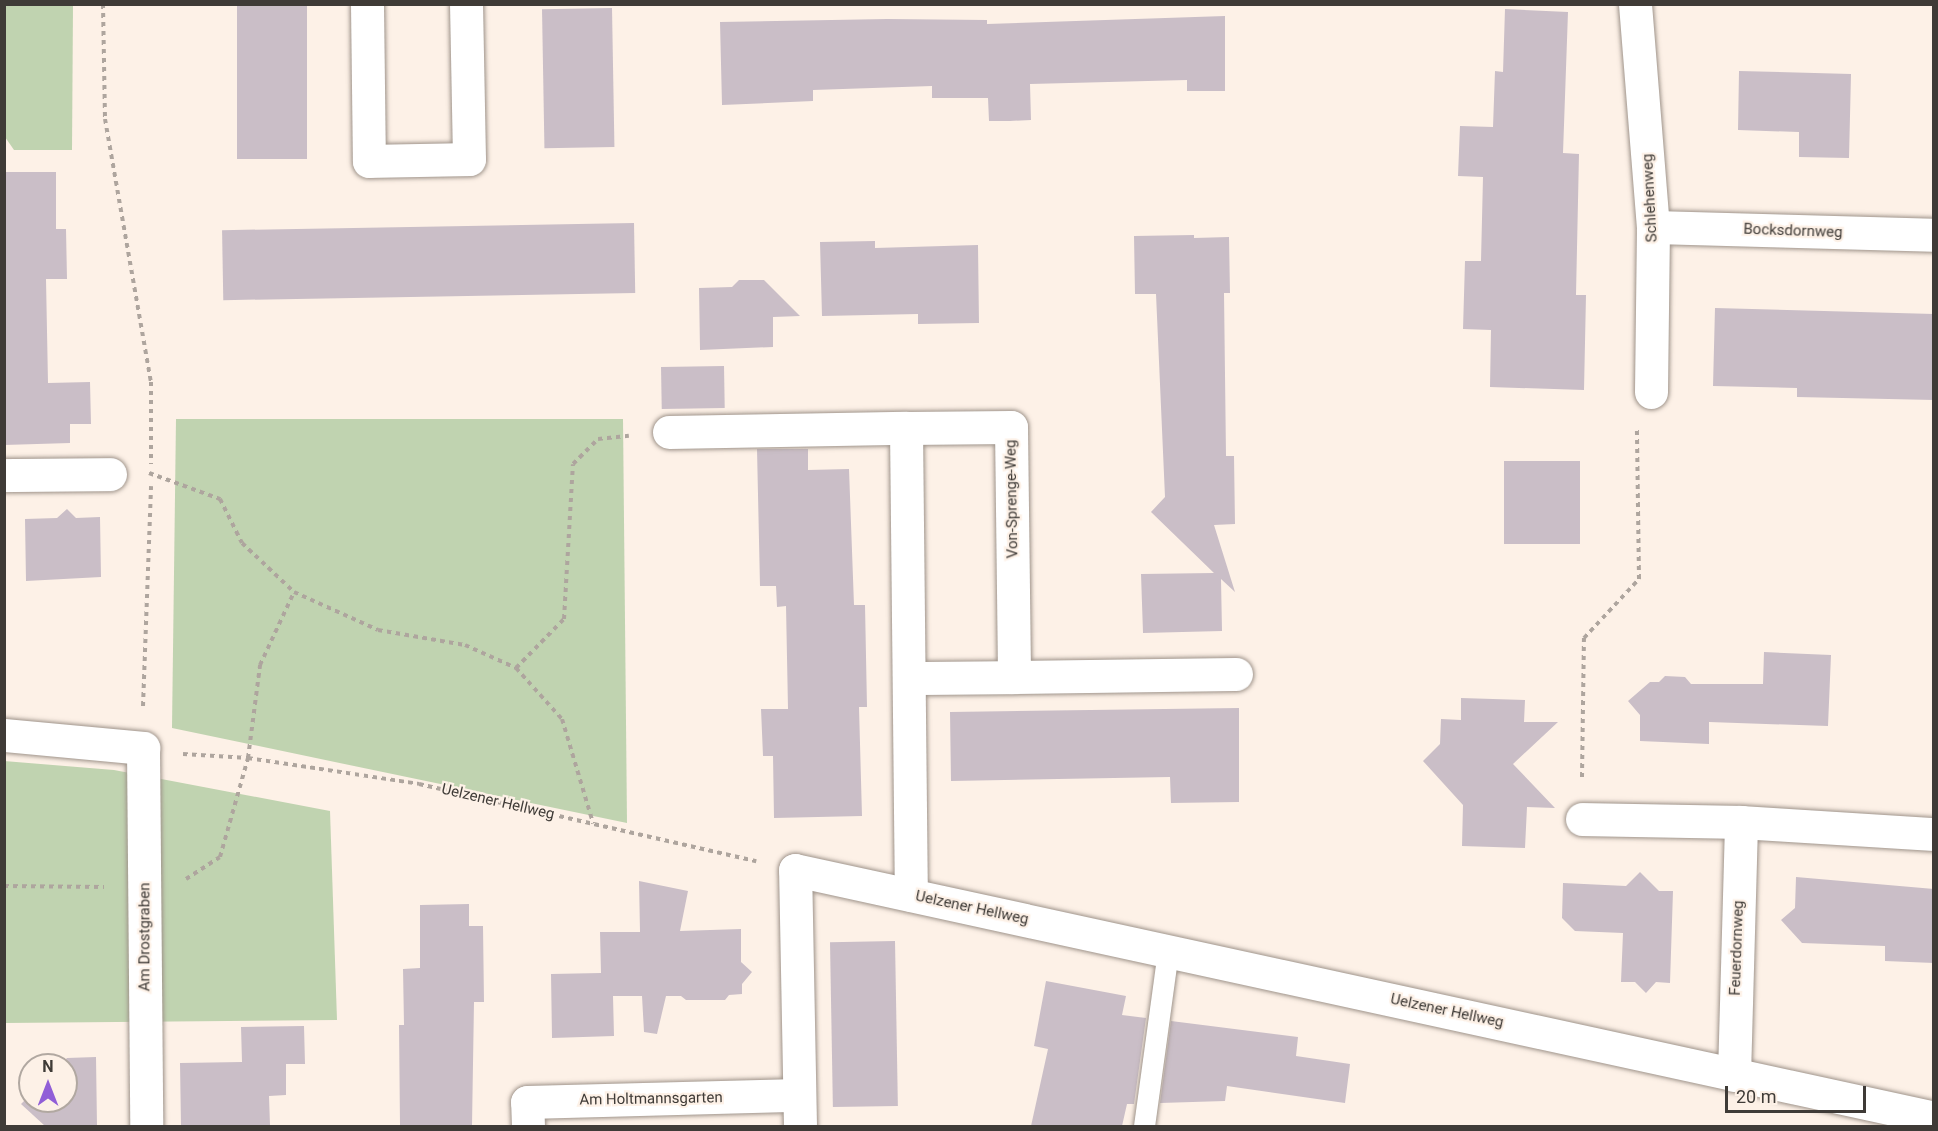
<!DOCTYPE html>
<html>
<head>
<meta charset="utf-8">
<style>
  body { margin:0 }
  #map { position:relative; width:1938px; height:1131px; overflow:hidden; background:#fdf1e7; font-family:Roboto,sans-serif }
  div>[style] { position:absolute }
  [style*='--x'] { left:calc(var(--x)*1px); top:calc(var(--y)*1px); width:calc(var(--w)*1px); rotate:calc(var(--a)*1deg) }
  .green>* { inset:0; background:#c0d3b0 }
  .building>* { inset:0; background:#cabec7; transform-origin:0 0 }
  .path>* { height:4px; margin-top:-2px; transform-origin:0; background:repeating-linear-gradient(90deg,#aea59e 0 4.5px,transparent 0 9px) }
  .roads { filter:drop-shadow(0 0 2px #9f948b) drop-shadow(0 0 2px #9f948b) }
  .service>* { height:21px; margin:-10.5px; padding:0 10.5px; transform-origin:10.5px; border-radius:10.5px; background:#fff }
  .minor>* { height:33px; margin:-16.5px; padding:0 16.5px; transform-origin:16.5px; border-radius:16.5px; background:#fff }
  span { translate:-50% -50%; white-space:nowrap; text-align:center; line-height:1.15; -webkit-text-stroke:4.5px #fdf1e7; paint-order:stroke }
  .street-label { font-size:15px; color:#3f3b37 }
  .frame { position:absolute; inset:0; border:6px solid #3f3b37; pointer-events:none }
  .north { position:absolute; left:18px; top:1053px; width:60px; height:60px; box-sizing:border-box; background:#fdf1e7; border:2px solid #b1a8a1; border-radius:50%; rotate:0deg; font-size:16px; font-weight:700; line-height:24px; text-align:center; color:#3f3b37 }
  .north::after { content:''; display:block; margin:auto; width:21px; height:27px; background:#915ed7; clip-path:polygon(50% 0,100% 100%,50% 72%,0 100%) }
  .scale { position:absolute; left:1725px; top:1086px; width:141px; height:27px; box-sizing:border-box; border:3px solid #3f3b37; border-top:0; padding-left:8px; font-size:18px; line-height:21px; white-space:nowrap; color:#3f3b37; -webkit-text-stroke:4px #fdf1e7; paint-order:stroke }
</style>
</head>
<body>
<div id="map">
  <div class="green">
    <i style="clip-path:polygon(4px 5px,73px 5px,72px 150px,14px 150px,5px 137px)"></i>
    <i style="clip-path:polygon(176px 419px,623px 419px,627px 823px,172px 728px)"></i>
    <i style="clip-path:polygon(4px 761px,114px 770px,330px 811px,337px 1020px,5px 1023px)"></i>
  </div>
  <div class="building">
    <i style="left:237px;top:4px;width:70px;height:155px"></i>
    <i style="left:612px;top:8px;width:139px;height:70px;rotate:89deg"></i>
    <i style="clip-path:polygon(1505px 9px,1568px 12px,1563px 153px,1579px 154px,1576px 295px,1586px 295px,1584px 390px,1490px 387px,1491px 330px,1463px 329px,1465px 261px,1481px 261px,1483px 177px,1458px 176px,1460px 126px,1493px 127px,1495px 71px,1503px 72px)"></i>
    <i style="clip-path:polygon(1225px 16px,1225px 91px,1187px 91px,1187px 80px,1030px 84px,1031px 120px,1010px 121px,989px 121px,988px 98px,932px 98px,932px 86px,813px 90px,813px 101px,722px 105px,720px 22px,887px 19px,987px 20px,987px 24px)"></i>
    <i style="clip-path:polygon(1739px 71px,1851px 74px,1849px 158px,1799px 157px,1799px 132px,1738px 130px)"></i>
    <i style="clip-path:polygon(4px 172px,56px 172px,56px 229px,66px 229px,67px 279px,46px 279px,48px 383px,90px 382px,91px 424px,70px 424px,70px 443px,4px 445px)"></i>
    <i style="left:634px;top:223px;width:70px;height:412px;rotate:89deg"></i>
    <i style="clip-path:polygon(1194px 235px,1194px 238px,1229px 237px,1230px 293px,1224px 293px,1226px 456px,1234px 456px,1235px 524px,1214px 525px,1235px 592px,1221px 579px,1222px 631px,1143px 633px,1141px 574px,1214px 573px,1151px 512px,1165px 497px,1156px 294px,1135px 294px,1134px 236px)"></i>
    <i style="clip-path:polygon(875px 241px,875px 248px,978px 245px,979px 323px,918px 324px,918px 314px,822px 316px,820px 242px)"></i>
    <i style="clip-path:polygon(739px 280px,764px 280px,800px 316px,773px 317px,773px 347px,700px 350px,699px 288px,732px 287px)"></i>
    <i style="clip-path:polygon(1715px 308px,1934px 314px,1934px 400px,1797px 397px,1797px 388px,1713px 386px)"></i>
    <i style="left:724px;top:366px;width:42px;height:63px;rotate:89deg"></i>
    <i style="clip-path:polygon(757px 449px,808px 449px,808px 470px,849px 469px,854px 605px,865px 605px,867px 707px,859px 707px,862px 816px,774px 818px,773px 756px,763px 756px,761px 709px,788px 709px,786px 606px,777px 607px,776px 586px,760px 586px)"></i>
    <i style="left:1504px;top:461px;width:76px;height:83px"></i>
    <i style="clip-path:polygon(67px 509px,76px 518px,100px 517px,101px 577px,26px 581px,25px 519px,57px 518px)"></i>
    <i style="clip-path:polygon(1764px 652px,1831px 655px,1828px 726px,1709px 722px,1709px 744px,1640px 741px,1640px 715px,1628px 701px,1650px 682px,1659px 682px,1665px 676px,1685px 677px,1691px 684px,1763px 684px)"></i>
    <i style="clip-path:polygon(1461px 698px,1525px 700px,1524px 722px,1558px 722px,1513px 764px,1555px 808px,1527px 807px,1525px 848px,1462px 846px,1463px 805px,1423px 761px,1440px 744px,1441px 719px,1461px 720px)"></i>
    <i style="clip-path:polygon(1239px 708px,1239px 802px,1171px 803px,1170px 777px,951px 781px,950px 712px)"></i>
    <i style="clip-path:polygon(1640px 872px,1659px 891px,1673px 891px,1670px 983px,1656px 982px,1646px 993px,1635px 982px,1621px 982px,1623px 933px,1575px 931px,1562px 918px,1563px 883px,1626px 886px)"></i>
    <i style="clip-path:polygon(1796px 877px,1934px 889px,1934px 963px,1885px 961px,1885px 946px,1802px 943px,1781px 920px,1795px 908px)"></i>
    <i style="clip-path:polygon(639px 881px,688px 891px,680px 931px,741px 929px,741px 962px,752px 972px,742px 984px,742px 994px,729px 995px,725px 1000px,686px 1000px,681px 996px,666px 996px,657px 1034px,644px 1032px,642px 996px,613px 996px,614px 1036px,552px 1038px,551px 974px,601px 973px,600px 932px,640px 932px)"></i>
    <i style="clip-path:polygon(469px 904px,469px 926px,483px 926px,484px 1002px,474px 1002px,472px 1126px,400px 1126px,399px 1025px,404px 1025px,403px 969px,420px 968px,420px 905px)"></i>
    <i style="left:895px;top:941px;width:165px;height:65px;rotate:89deg"></i>
    <i style="clip-path:polygon(1046px 981px,1126px 996px,1122px 1015px,1146px 1018px,1134px 1104px,1127px 1104px,1122px 1126px,1031px 1126px,1048px 1049px,1034px 1046px)"></i>
    <i style="clip-path:polygon(1171px 1021px,1298px 1037px,1296px 1056px,1350px 1064px,1345px 1103px,1227px 1086px,1225px 1101px,1160px 1103px)"></i>
    <i style="clip-path:polygon(304px 1026px,305px 1064px,286px 1064px,286px 1095px,269px 1096px,270px 1125px,181px 1126px,180px 1063px,242px 1062px,241px 1027px)"></i>
    <i style="clip-path:polygon(96px 1057px,97px 1126px,45px 1126px,21px 1104px,30px 1095px,30px 1101px,66px 1101px,66px 1065px,60px 1065px,67px 1058px)"></i>
  </div>
  <div class="path">
    <i style="--x:103;--y:4;--w:115;--a:89"></i>
    <i style="--x:105;--y:119;--w:267;--a:80.1"></i>
    <i style="--x:151;--y:382;--w:82;--a:90"></i>
    <i style="--x:149;--y:473;--w:76;--a:20.1"></i>
    <i style="--x:220;--y:499;--w:49;--a:63.4"></i>
    <i style="--x:242;--y:543;--w:71;--a:43.3"></i>
    <i style="--x:294;--y:592;--w:92;--a:24.3"></i>
    <i style="--x:378;--y:630;--w:88;--a:9.8"></i>
    <i style="--x:465;--y:645;--w:56;--a:24.3"></i>
    <i style="--x:516;--y:668;--w:69;--a:48"></i>
    <i style="--x:562;--y:719;--w:109;--a:73.4"></i>
    <i style="--x:516;--y:668;--w:69;--a:-45.6"></i>
    <i style="--x:564;--y:619;--w:155;--a:-86.7"></i>
    <i style="--x:573;--y:464;--w:35;--a:-45"></i>
    <i style="--x:598;--y:439;--w:31;--a:-6"></i>
    <i style="--x:143;--y:706;--w:220;--a:-87.9"></i>
    <i style="--x:183;--y:754;--w:65;--a:3.5"></i>
    <i style="--x:248;--y:758;--w:173;--a:8.6"></i>
    <i style="--x:419;--y:784;--w:346;--a:12.9"></i>
    <i style="--x:1582;--y:777;--w:139;--a:-89.2"></i>
    <i style="--x:1584;--y:638;--w:81;--a:-47"></i>
    <i style="--x:1639;--y:579;--w:150;--a:-90.8"></i>
    <i style="--x:186;--y:879;--w:40;--a:-32.9"></i>
    <i style="--x:220;--y:857;--w:103;--a:-74.2"></i>
    <i style="--x:248;--y:758;--w:94;--a:-82.6"></i>
    <i style="--x:260;--y:665;--w:81;--a:-65"></i>
    <i style="--x:4;--y:886;--w:100;--a:0.6"></i>
  </div>
  <div class="roads">
    <div class="service">
      <i style="--x:1144;--y:1126;--w:178;--a:-82.2"></i>
    </div>
    <div class="minor">
      <i style="--x:367;--y:4;--w:157;--a:89.3"></i>
      <i style="--x:369;--y:161;--w:100;--a:-1.1"></i>
      <i style="--x:469;--y:159;--w:155;--a:-91.1"></i>
      <i style="--x:1635;--y:4;--w:224;--a:85.4"></i>
      <i style="--x:1653;--y:227;--w:165;--a:90.7"></i>
      <i style="--x:1653;--y:227;--w:281;--a:1.6"></i>
      <i style="--x:906;--y:428;--w:105;--a:-0.5"></i>
      <i style="--x:1011;--y:427;--w:250;--a:89.3"></i>
      <i style="--x:1014;--y:677;--w:222;--a:-0.8"></i>
      <i style="--x:669;--y:432;--w:237;--a:-1"></i>
      <i style="--x:906;--y:428;--w:467;--a:89.4"></i>
      <i style="--x:4;--y:475;--w:106;--a:-0.5"></i>
      <i style="--x:909;--y:678;--w:105;--a:-0.5"></i>
      <i style="--x:4;--y:735;--w:140;--a:5.3"></i>
      <i style="--x:143;--y:748;--w:378;--a:89.5"></i>
      <i style="--x:1582;--y:819;--w:159;--a:1.1"></i>
      <i style="--x:1734;--y:1075;--w:253;--a:-88.4"></i>
      <i style="--x:1741;--y:822;--w:193;--a:3.6"></i>
      <i style="--x:528;--y:1126;--w:24;--a:-92"></i>
      <i style="--x:527;--y:1102;--w:272;--a:-1.5"></i>
      <i style="--x:800;--y:1126;--w:256;--a:-91.1"></i>
      <i style="--x:795;--y:870;--w:1166;--a:12.28"></i>
    </div>
  </div>
  <div class="street-label">
    <span style="left:1650px;top:198px;rotate:-93deg">Schlehenweg</span>
    <span style="left:1793px;top:231px;rotate:2deg">Bocksdornweg</span>
    <span style="left:1012px;top:499px;rotate:-91deg">Von-Sprenge-Weg</span>
    <span style="left:498px;top:802px;rotate:13deg">Uelzener Hellweg</span>
    <span style="left:972px;top:908px;rotate:12deg">Uelzener Hellweg</span>
    <span style="left:145px;top:937px;rotate:-90deg">Am Drostgraben</span>
    <span style="left:1737px;top:948px;rotate:-88deg">Feuerdornweg</span>
    <span style="left:1447px;top:1011px;rotate:12deg">Uelzener Hellweg</span>
    <span style="left:651px;top:1099px;rotate:-1deg">Am Holtmannsgarten</span>
  </div>
  <div class="frame"></div>
  <div class="north">N</div>
  <div class="scale">20 m</div>
</div>
</body>
</html>
